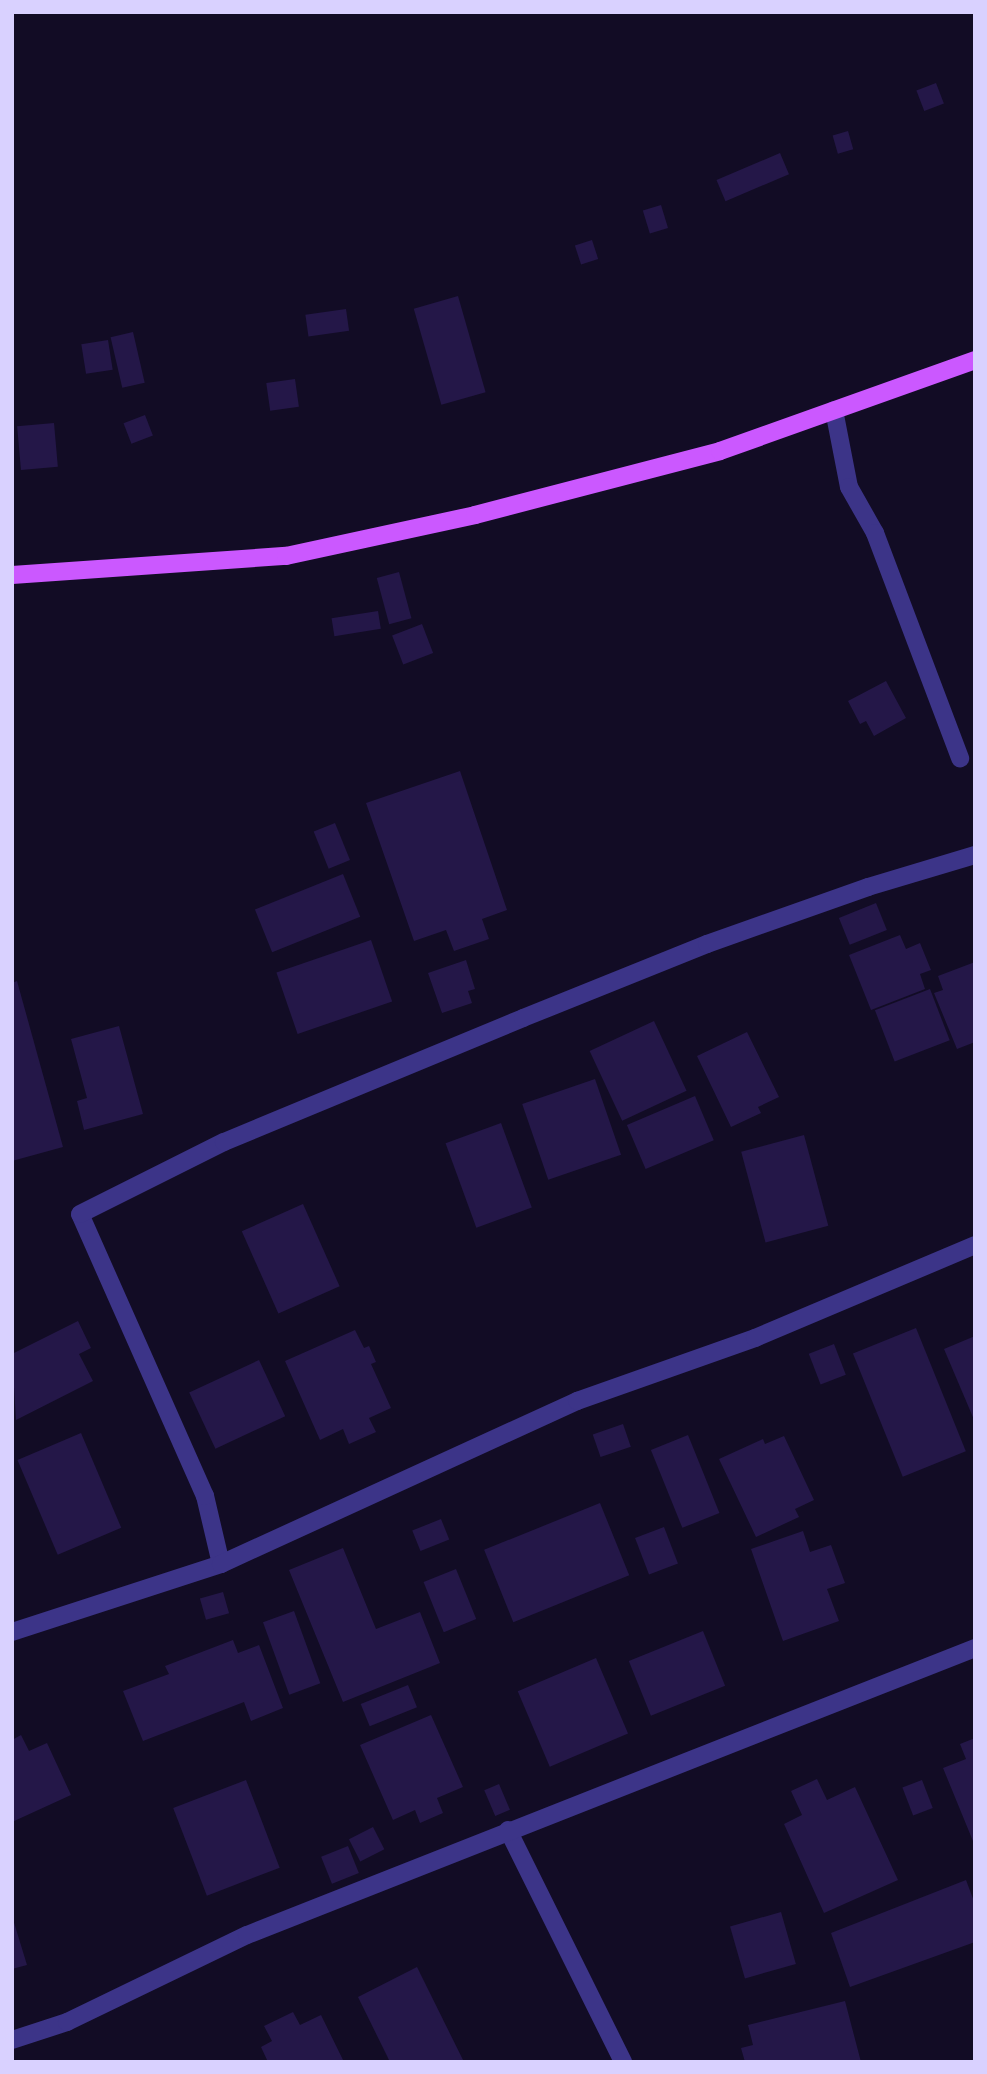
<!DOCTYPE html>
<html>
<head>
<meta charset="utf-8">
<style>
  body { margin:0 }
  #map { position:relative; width:987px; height:2074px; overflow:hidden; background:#120c25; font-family:Signika,sans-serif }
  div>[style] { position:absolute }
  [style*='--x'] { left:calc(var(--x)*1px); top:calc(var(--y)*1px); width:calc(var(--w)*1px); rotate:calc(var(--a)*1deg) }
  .building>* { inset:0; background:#241748; transform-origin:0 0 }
  .minor>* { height:18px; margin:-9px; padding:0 9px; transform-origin:9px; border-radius:9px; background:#3c3488 }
  .major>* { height:18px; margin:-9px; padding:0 9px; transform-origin:9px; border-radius:9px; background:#cb58ff }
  span { translate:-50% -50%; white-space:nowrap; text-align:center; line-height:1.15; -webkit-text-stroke:6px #120c25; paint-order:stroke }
  .frame { position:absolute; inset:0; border:14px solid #d9d1ff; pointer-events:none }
</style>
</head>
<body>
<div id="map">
  <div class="building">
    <i style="left:936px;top:83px;width:22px;height:21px;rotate:69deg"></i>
    <i style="left:848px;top:131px;width:19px;height:16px;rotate:74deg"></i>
    <i style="left:780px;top:153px;width:23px;height:69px;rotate:67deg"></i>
    <i style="left:661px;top:205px;width:24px;height:19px;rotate:73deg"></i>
    <i style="left:592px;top:240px;width:20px;height:18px;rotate:72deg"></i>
    <i style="left:458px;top:296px;width:100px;height:46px;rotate:74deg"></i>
    <i style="left:346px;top:309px;width:22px;height:41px;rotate:82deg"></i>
    <i style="left:133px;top:332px;width:52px;height:23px;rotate:77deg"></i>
    <i style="left:108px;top:340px;width:30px;height:27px;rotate:81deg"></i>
    <i style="left:295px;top:379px;width:28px;height:29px;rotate:82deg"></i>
    <i style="left:145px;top:415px;width:22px;height:23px;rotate:69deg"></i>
    <i style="left:54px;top:423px;width:44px;height:37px;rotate:85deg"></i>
    <i style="left:399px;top:572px;width:48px;height:23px;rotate:75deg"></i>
    <i style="left:378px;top:611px;width:18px;height:47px;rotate:81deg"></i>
    <i style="left:422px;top:624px;width:31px;height:32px;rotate:69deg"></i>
    <i style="clip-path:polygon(886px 681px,906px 718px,874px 736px,866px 721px,860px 724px,848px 701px)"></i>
    <i style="clip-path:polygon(460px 771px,507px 910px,482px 919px,489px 939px,454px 951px,446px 930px,414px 941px,366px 803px)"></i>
    <i style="left:335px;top:823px;width:40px;height:23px;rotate:68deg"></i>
    <i style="left:343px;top:874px;width:46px;height:95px;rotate:68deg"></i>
    <i style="left:876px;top:903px;width:29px;height:40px;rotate:68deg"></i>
    <i style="clip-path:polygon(900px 935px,906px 949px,920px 943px,931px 970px,920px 974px,925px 989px,871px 1010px,849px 955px)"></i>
    <i style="left:371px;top:940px;width:65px;height:100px;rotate:71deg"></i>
    <i style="clip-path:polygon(466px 960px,475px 989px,468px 991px,472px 1003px,442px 1013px,428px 973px)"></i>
    <i style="clip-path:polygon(975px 962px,975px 1042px,957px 1049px,934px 993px,943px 990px,938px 976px)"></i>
    <i style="clip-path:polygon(17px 981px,63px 1147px,12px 1161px,12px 983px)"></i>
    <i style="left:930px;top:989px;width:55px;height:59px;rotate:69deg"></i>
    <i style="left:654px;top:1021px;width:77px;height:71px;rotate:65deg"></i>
    <i style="clip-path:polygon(119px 1026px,143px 1114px,84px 1130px,77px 1101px,87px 1098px,71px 1039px)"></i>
    <i style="clip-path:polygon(747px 1032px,779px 1097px,758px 1107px,761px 1113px,731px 1127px,697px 1056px)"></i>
    <i style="left:595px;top:1079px;width:80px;height:77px;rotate:71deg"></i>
    <i style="left:695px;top:1096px;width:48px;height:74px;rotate:67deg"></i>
    <i style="left:501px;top:1123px;width:90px;height:59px;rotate:70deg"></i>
    <i style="left:804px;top:1135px;width:94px;height:65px;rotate:75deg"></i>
    <i style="left:303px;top:1204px;width:90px;height:67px;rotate:66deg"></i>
    <i style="clip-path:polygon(78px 1321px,91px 1348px,79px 1354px,93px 1381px,16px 1420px,12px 1354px)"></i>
    <i style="left:916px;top:1328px;width:133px;height:68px;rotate:68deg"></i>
    <i style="clip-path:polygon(355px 1330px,364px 1348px,369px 1346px,376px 1362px,371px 1364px,391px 1408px,369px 1418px,376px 1432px,349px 1444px,343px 1429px,320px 1440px,285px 1361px)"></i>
    <i style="clip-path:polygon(975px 1336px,975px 1422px,944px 1349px)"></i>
    <i style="left:834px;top:1344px;width:33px;height:27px;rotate:69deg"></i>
    <i style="left:259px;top:1360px;width:62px;height:77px;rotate:65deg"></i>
    <i style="left:623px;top:1424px;width:24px;height:32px;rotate:71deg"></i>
    <i style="left:81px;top:1433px;width:103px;height:69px;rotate:67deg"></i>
    <i style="left:688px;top:1435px;width:84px;height:40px;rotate:68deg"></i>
    <i style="clip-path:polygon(784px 1436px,814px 1500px,795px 1509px,799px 1517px,756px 1537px,719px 1459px,763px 1439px,765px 1444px)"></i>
    <i style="left:600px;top:1503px;width:78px;height:125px;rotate:68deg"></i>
    <i style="left:441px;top:1519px;width:22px;height:31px;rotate:68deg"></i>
    <i style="left:664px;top:1527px;width:39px;height:31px;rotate:69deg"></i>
    <i style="clip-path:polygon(803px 1531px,810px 1552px,831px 1545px,845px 1583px,827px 1589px,839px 1621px,783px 1641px,751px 1549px)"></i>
    <i style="clip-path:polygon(343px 1548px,376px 1629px,420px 1612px,440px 1663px,343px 1702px,289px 1570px)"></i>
    <i style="left:456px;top:1569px;width:54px;height:35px;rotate:68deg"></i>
    <i style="left:223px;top:1592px;width:22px;height:24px;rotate:74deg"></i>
    <i style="left:294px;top:1611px;width:77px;height:33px;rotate:70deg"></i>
    <i style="left:703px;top:1631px;width:59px;height:80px;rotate:68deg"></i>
    <i style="clip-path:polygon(233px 1640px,238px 1653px,259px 1645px,283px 1708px,251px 1721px,244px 1702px,143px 1741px,123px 1691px,169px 1674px,165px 1666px)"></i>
    <i style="left:596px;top:1658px;width:82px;height:85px;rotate:67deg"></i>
    <i style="left:408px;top:1685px;width:24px;height:51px;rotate:68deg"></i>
    <i style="clip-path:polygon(431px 1715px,463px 1787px,437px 1798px,443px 1813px,420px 1823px,415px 1810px,393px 1820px,360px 1745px)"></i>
    <i style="clip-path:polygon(21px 1735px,29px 1751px,47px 1743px,71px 1795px,12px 1822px,12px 1740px)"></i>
    <i style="clip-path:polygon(975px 1738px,975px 1846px,943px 1768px,966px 1759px,960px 1744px)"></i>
    <i style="clip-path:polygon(817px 1779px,827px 1800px,855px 1787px,898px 1880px,824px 1913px,784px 1824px,802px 1815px,791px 1791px)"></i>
    <i style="left:246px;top:1780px;width:94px;height:78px;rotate:69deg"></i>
    <i style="left:922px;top:1780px;width:30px;height:21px;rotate:69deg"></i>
    <i style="left:499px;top:1784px;width:28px;height:16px;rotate:67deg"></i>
    <i style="left:373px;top:1827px;width:25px;height:27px;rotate:63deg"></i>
    <i style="left:348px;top:1846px;width:29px;height:29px;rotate:68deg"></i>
    <i style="clip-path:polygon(966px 1880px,975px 1904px,975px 1942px,850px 1987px,831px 1933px)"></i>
    <i style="left:781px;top:1912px;width:54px;height:53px;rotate:74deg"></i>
    <i style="clip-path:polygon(12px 1916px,27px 1965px,12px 1969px)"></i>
    <i style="clip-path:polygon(417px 1967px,464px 2062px,390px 2062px,358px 1997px)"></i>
    <i style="clip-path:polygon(845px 2001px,861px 2062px,745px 2062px,741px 2048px,753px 2045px,748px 2025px)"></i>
    <i style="clip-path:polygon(293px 2012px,300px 2025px,321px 2015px,344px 2062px,268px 2062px,261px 2047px,272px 2041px,264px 2026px)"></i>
  </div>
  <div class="minor">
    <i style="--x:834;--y:410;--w:78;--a:79"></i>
    <i style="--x:849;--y:487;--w:53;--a:60.5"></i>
    <i style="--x:875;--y:533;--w:241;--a:69.3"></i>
    <i style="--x:221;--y:1564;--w:70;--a:-103.2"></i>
    <i style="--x:205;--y:1496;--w:308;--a:-113.9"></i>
    <i style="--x:80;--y:1214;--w:161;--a:-26.6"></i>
    <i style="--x:224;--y:1142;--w:324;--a:-22.5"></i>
    <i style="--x:523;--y:1018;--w:198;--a:-21.9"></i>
    <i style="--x:707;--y:944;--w:171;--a:-19.5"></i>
    <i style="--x:868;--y:887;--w:112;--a:-16.7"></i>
    <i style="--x:12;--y:1632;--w:220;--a:-18"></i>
    <i style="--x:221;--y:1564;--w:392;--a:-24.6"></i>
    <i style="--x:577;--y:1401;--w:189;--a:-19.5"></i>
    <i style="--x:755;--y:1338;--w:239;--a:-22.9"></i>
    <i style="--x:508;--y:1830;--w:259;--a:63.6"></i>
    <i style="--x:12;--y:2040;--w:58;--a:-18.1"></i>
    <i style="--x:67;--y:2022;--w:200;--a:-25.8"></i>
    <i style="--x:247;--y:1935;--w:783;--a:-21.52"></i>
  </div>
  <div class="major">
    <i style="--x:12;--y:575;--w:275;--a:-4"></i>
    <i style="--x:286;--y:556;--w:193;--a:-12.2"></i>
    <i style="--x:475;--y:515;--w:253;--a:-14.6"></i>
    <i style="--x:720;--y:451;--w:271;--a:-19.6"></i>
  </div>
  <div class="frame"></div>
</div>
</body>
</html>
